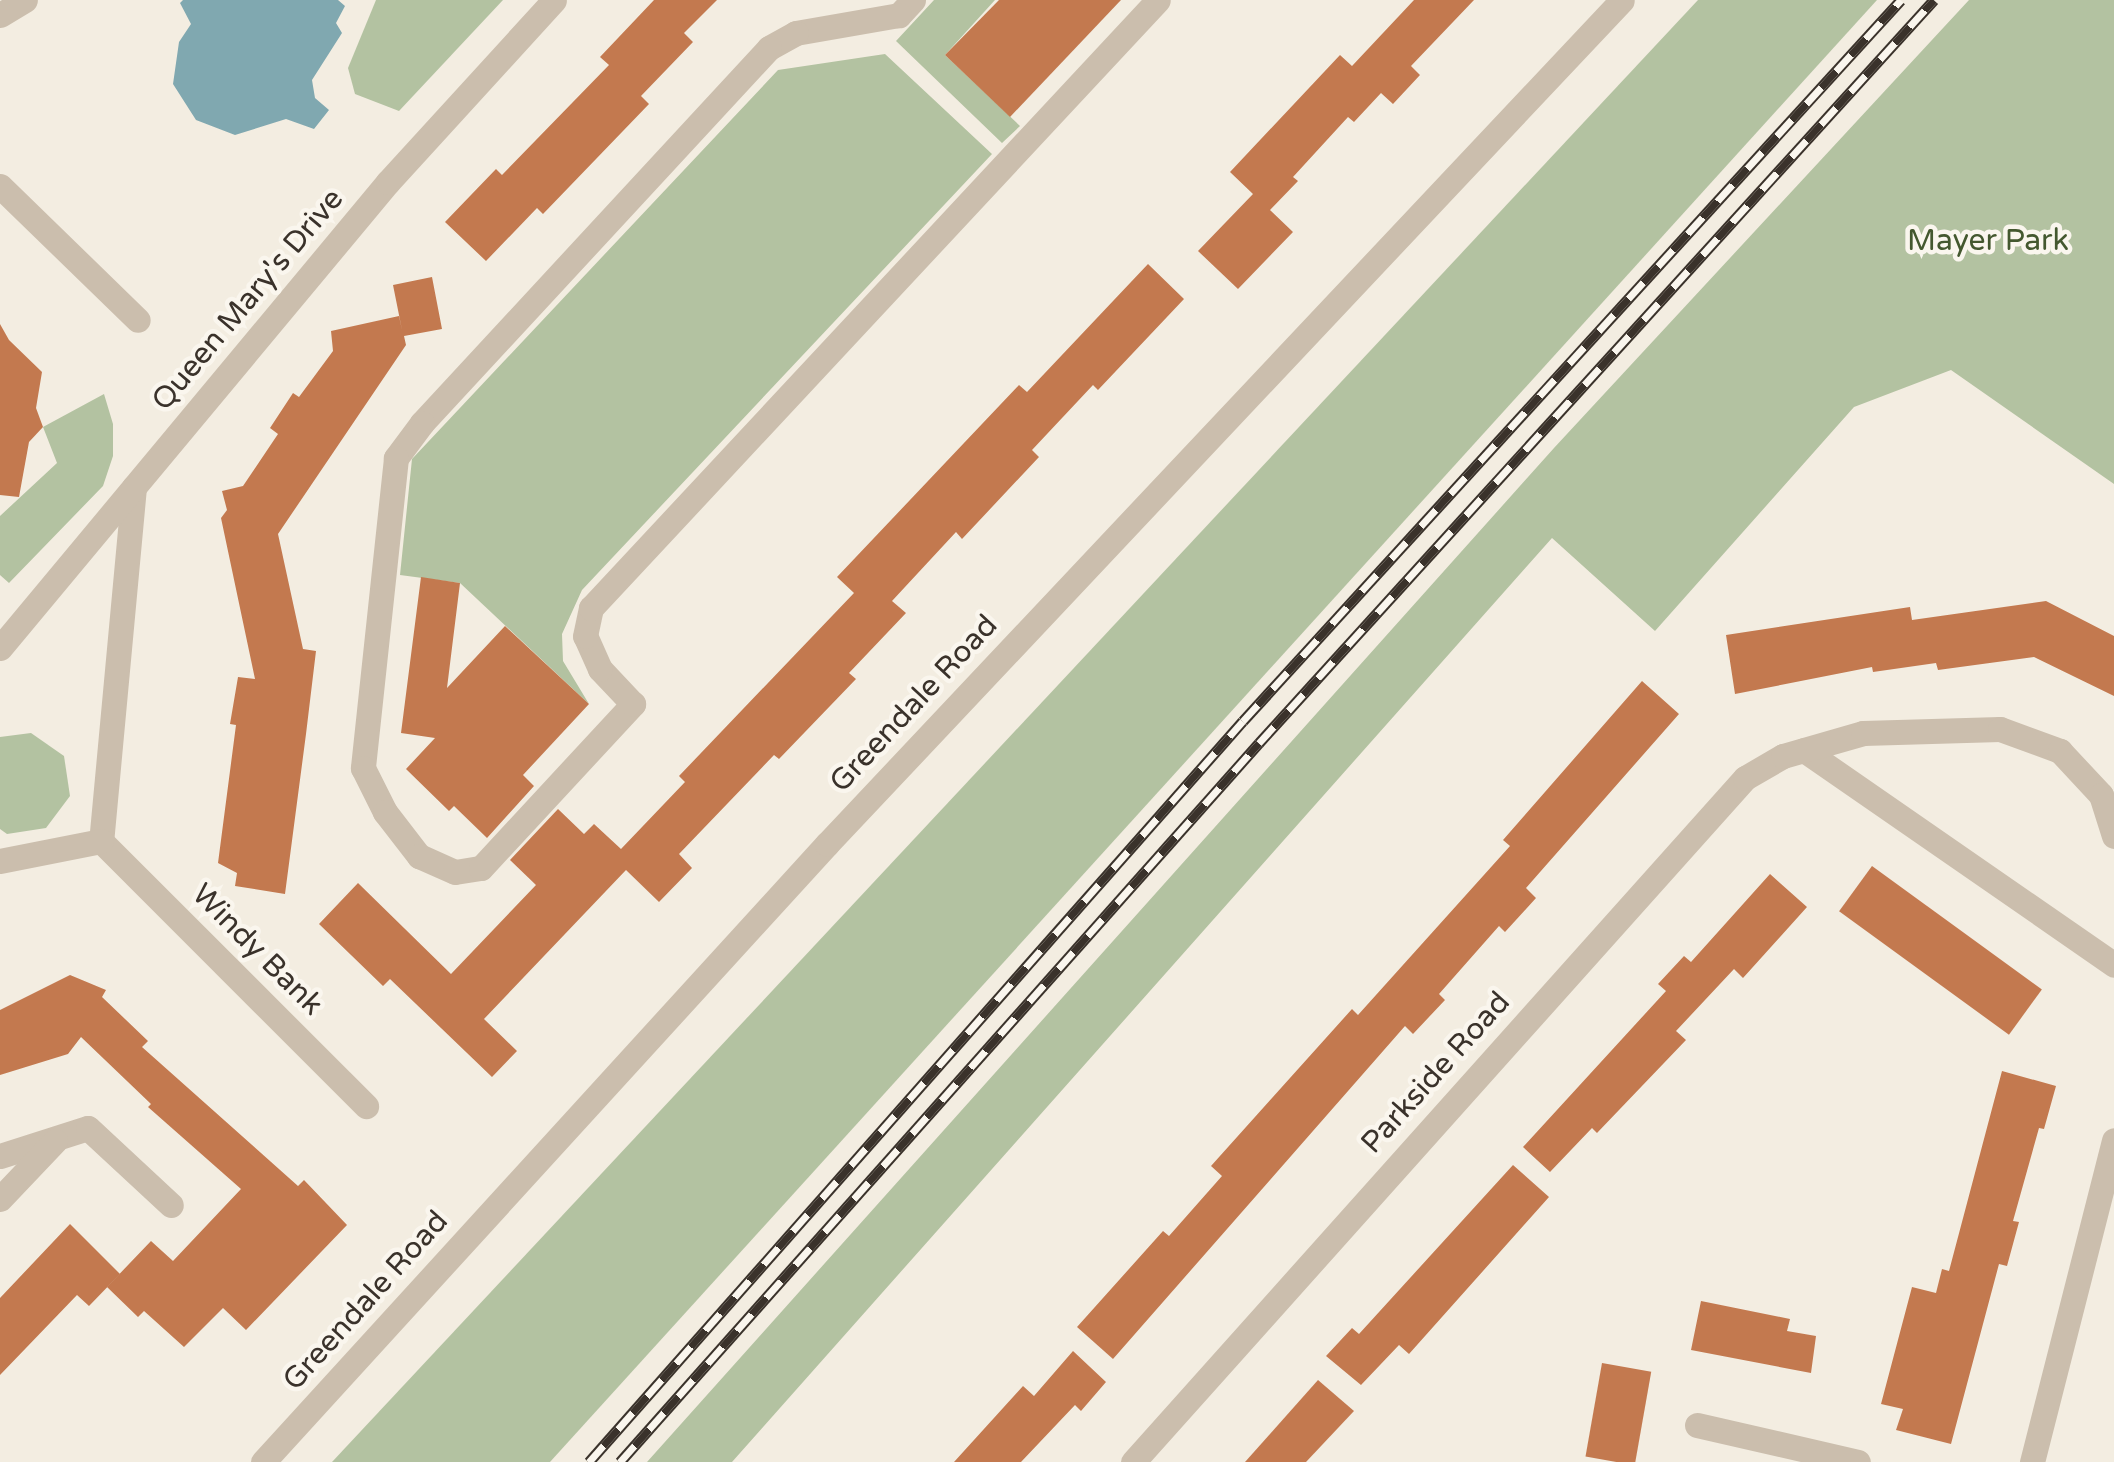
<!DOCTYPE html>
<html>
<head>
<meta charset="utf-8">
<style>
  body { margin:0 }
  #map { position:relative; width:2114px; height:1462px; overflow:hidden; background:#f3ede1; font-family:"Varela Round",sans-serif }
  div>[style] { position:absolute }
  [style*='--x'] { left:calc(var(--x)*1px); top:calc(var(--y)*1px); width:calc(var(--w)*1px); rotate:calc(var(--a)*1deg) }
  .green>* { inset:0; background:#b3c2a1 }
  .water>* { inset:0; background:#80a8b0 }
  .building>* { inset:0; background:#c3794f; transform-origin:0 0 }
  .lane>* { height:25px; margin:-12.5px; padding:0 12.5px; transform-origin:12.5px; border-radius:12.5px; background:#cbbead }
  .street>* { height:25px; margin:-12.5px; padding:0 12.5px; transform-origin:12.5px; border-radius:12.5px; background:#cbbead }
  .rail>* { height:11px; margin-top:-5.5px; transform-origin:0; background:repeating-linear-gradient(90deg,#faf6ee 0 22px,#3a322b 0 44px); box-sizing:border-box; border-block:2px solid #3a322b }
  span { translate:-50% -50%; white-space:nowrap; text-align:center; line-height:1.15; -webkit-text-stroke:9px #faf6ee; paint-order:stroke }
  .park-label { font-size:30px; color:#44582f }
  .street-label { font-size:30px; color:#3a322b }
</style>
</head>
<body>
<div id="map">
  <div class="green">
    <i style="clip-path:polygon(376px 0,503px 0,399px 111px,355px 94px,348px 68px)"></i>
    <i style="clip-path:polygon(934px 0,995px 0,945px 55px,1020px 126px,1002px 143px,896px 41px)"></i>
    <i style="clip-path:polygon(1698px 0,1877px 0,550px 1462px,332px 1462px)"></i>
    <i style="clip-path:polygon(1969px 0,2114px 0,2114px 484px,1951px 370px,1854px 407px,1655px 631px,1552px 538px,732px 1462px,647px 1462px,1554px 448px)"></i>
    <i style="clip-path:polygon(885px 54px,992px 154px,582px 590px,562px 634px,563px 661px,589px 704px,460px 583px,400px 575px,412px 459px,778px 70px)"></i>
    <i style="clip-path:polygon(104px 394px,113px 424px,113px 456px,103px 486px,9px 583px,0 575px,0 516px,57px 463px,43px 427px)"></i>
    <i style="clip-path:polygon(31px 733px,64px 756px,70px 796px,46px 828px,7px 834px,0 829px,0 737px)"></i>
  </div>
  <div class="water">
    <i style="clip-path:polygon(183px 0,338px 0,345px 6px,336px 23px,342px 33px,312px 80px,315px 98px,329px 110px,314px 129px,286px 119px,235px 135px,196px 120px,173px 84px,179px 42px,191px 24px,180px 3px)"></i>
  </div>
  <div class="building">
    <i style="clip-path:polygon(654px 0,717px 0,684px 33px,693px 42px,641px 96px,649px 104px,543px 214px,537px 208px,486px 261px,445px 222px,496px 169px,502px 175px,609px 65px,600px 57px)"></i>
    <i style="clip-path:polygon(999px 0,1121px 0,1010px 117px,945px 55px)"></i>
    <i style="clip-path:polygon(1414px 0,1474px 0,1411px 66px,1420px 75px,1393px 104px,1381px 93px,1354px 122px,1348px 117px,1293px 177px,1298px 181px,1270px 210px,1293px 232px,1238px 289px,1198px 251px,1253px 194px,1230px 172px,1340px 55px,1352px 66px)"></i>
    <i style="clip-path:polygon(1148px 264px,1184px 299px,1098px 390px,1093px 385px,1032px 450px,1039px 457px,962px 539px,956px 532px,892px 601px,906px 613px,849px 673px,856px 679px,779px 759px,774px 755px,679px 854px,692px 868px,659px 902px,626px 870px,484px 1019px,517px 1051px,492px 1077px,390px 979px,383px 986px,319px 924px,358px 883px,451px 974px,536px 885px,510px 860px,558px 809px,584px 834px,594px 824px,621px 849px,685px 782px,679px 776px,854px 593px,837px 577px,1019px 385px,1027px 392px)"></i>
    <i style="clip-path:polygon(432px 277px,442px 329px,404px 336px,406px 345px,278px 534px,303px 649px,316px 651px,306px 734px,285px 894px,235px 886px,237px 873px,218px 863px,236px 725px,230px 724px,238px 677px,255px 679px,221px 518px,227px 510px,222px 491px,243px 486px,278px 434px,270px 428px,293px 393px,299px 397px,333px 351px,331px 331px,399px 316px,402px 330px,393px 285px)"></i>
    <i style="clip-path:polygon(0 324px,9px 340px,42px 372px,36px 408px,43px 427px,29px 442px,19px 497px,0 495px)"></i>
    <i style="clip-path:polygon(421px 577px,460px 583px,447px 688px,505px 626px,589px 704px,523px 775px,534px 786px,487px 838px,454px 806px,449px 811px,406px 769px,435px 738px,401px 733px)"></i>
    <i style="clip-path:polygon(2046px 601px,2114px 636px,2114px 696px,2034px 657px,1938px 670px,1936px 663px,1873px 672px,1872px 667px,1735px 694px,1726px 635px,1910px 607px,1912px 620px)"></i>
    <i style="clip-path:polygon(1642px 681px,1679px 714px,1526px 888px,1536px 898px,1505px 932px,1499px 926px,1439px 994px,1445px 1000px,1413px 1034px,1405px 1026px,1113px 1359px,1077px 1327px,1163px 1231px,1169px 1236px,1222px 1176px,1211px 1166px,1352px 1009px,1358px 1015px,1510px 846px,1503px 840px)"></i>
    <i style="left:1872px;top:866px;width:210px;height:56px;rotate:36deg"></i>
    <i style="clip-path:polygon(1770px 874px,1807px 907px,1743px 978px,1734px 969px,1676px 1031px,1686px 1040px,1597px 1133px,1592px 1128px,1550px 1172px,1523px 1147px,1666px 991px,1658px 984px,1684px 956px,1691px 962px)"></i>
    <i style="clip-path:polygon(70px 975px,106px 990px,102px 997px,148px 1041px,142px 1047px,298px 1186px,304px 1180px,347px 1225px,246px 1330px,223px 1308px,184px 1347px,144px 1311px,138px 1317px,107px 1287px,151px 1241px,173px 1261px,241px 1189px,148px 1107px,151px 1104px,81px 1037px,68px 1054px,0 1075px,0 1010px)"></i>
    <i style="clip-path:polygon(2002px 1071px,2056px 1086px,2044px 1129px,2039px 1128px,2013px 1221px,2019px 1222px,2007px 1266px,1999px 1264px,1951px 1444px,1896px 1430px,1903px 1409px,1881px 1404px,1912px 1287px,1936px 1293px,1942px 1269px,1949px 1271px)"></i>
    <i style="clip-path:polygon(1513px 1165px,1549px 1197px,1409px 1354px,1399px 1345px,1361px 1385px,1326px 1356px,1352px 1328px,1359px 1334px)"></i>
    <i style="clip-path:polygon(70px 1224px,120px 1274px,89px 1306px,77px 1295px,0 1375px,0 1298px)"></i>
    <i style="clip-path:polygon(1701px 1301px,1790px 1319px,1787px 1331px,1816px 1336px,1811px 1373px,1691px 1350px)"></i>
    <i style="clip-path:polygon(1073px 1351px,1106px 1382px,1081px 1411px,1075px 1405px,1021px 1462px,954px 1462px,1023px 1386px,1034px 1396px)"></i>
    <i style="left:1602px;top:1363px;width:50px;height:95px;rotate:10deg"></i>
    <i style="clip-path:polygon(1318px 1380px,1354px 1411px,1306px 1462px,1245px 1462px)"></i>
  </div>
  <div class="lane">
    <i style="--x:913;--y:0;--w:21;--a:133"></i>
    <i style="--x:899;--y:15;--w:105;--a:170.1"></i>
    <i style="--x:796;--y:33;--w:31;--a:151"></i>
    <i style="--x:769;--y:48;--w:511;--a:132.78"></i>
    <i style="--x:422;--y:423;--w:44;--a:126.6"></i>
    <i style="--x:396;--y:458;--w:312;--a:96.1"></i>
    <i style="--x:363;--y:768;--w:49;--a:63.4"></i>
    <i style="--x:385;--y:812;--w:56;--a:52.3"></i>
    <i style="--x:419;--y:856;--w:39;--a:24"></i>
    <i style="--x:455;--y:872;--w:26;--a:-9"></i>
    <i style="--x:481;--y:868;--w:224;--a:-47.2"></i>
    <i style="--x:633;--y:704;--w:48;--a:-133.3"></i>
    <i style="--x:600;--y:669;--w:36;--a:-114"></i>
    <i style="--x:585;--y:636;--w:29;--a:-78"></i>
    <i style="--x:591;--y:608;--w:831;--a:-47"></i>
    <i style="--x:0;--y:186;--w:192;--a:44.2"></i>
    <i style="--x:0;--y:1156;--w:92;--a:-17.7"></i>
    <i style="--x:88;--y:1128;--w:113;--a:42.9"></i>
    <i style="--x:0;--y:1199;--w:80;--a:-46.5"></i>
  </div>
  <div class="street">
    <i style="--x:0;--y:15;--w:29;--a:-31"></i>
    <i style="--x:134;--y:487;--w:356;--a:95.3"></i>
    <i style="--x:101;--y:841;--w:375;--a:45"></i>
    <i style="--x:0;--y:648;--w:606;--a:-50.22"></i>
    <i style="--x:388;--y:182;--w:246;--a:-47.6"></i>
    <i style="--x:1804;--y:750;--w:377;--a:34.7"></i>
    <i style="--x:0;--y:861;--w:103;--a:-11.2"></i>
    <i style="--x:1697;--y:1425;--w:165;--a:12.9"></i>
    <i style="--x:263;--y:1462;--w:837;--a:-47.62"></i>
    <i style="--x:827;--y:844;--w:1159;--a:-46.71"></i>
    <i style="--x:1133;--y:1462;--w:918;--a:-48.18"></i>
    <i style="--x:1745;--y:778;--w:44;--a:-30.1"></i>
    <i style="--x:1783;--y:756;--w:83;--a:-16"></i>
    <i style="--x:1863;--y:733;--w:137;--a:-1.7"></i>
    <i style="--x:2000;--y:729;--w:64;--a:20.1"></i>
    <i style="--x:2060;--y:751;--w:60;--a:47"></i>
    <i style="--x:2101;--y:795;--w:43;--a:72.4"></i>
    <i style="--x:2032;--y:1462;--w:332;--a:-75.7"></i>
  </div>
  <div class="rail">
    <i style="--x:589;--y:1462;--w:988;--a:-48.57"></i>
    <i style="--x:1243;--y:721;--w:976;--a:-47.62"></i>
    <i style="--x:620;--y:1462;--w:962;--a:-48.37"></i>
    <i style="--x:1259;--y:743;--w:1004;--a:-47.75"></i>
  </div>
  <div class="park-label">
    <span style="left:1988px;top:241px">Mayer Park</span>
  </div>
  <div class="street-label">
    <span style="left:248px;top:300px;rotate:-50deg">Queen Mary's Drive</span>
    <span style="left:914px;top:704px;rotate:-47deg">Greendale Road</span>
    <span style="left:257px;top:950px;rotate:45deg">Windy Bank</span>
    <span style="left:1436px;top:1073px;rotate:-48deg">Parkside Road</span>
    <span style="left:366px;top:1301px;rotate:-48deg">Greendale Road</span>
  </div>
</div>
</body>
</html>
